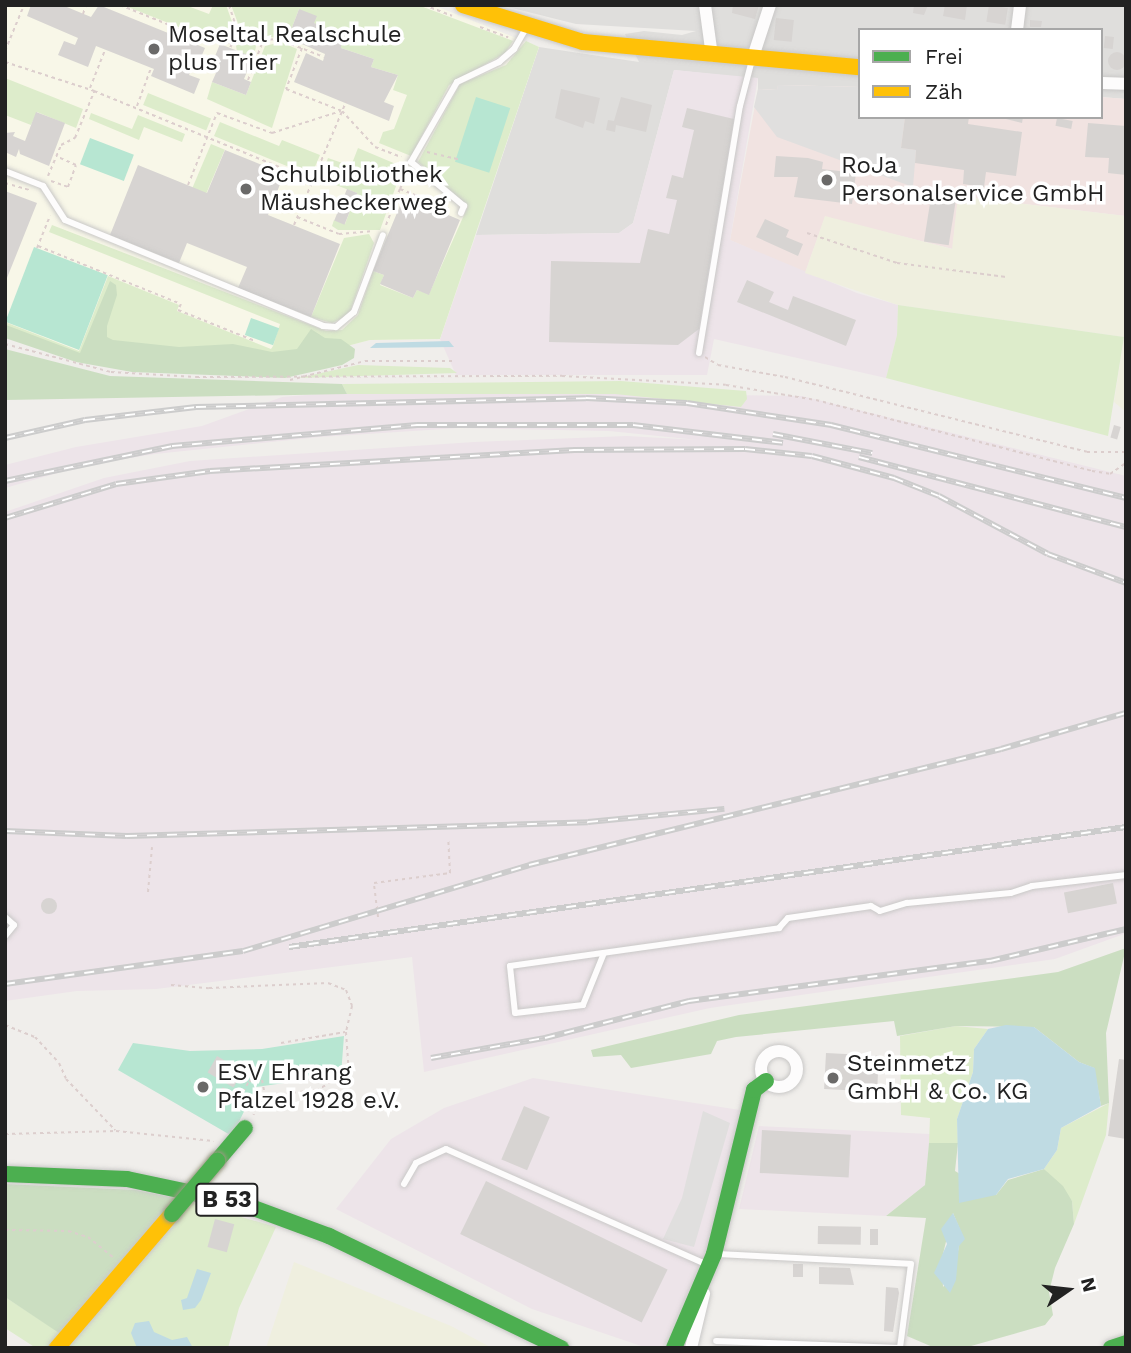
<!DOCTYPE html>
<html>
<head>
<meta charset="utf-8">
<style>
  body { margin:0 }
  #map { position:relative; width:1131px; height:1353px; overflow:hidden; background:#f0eeeb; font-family:"Work Sans",sans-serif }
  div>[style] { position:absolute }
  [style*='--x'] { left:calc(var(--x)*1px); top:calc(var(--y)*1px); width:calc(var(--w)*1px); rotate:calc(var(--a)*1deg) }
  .residential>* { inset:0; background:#dfdedc }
  .commercial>* { inset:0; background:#f1e3e1 }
  .industrial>* { inset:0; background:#ede4e9 }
  .education>* { inset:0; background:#f8f7e8 }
  .farmland>* { inset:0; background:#efefdf }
  .grass>* { inset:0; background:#ddeccb; transform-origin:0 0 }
  .round { border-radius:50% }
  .forest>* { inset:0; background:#cbdec1 }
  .pitch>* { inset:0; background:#b7e6d2; transform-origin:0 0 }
  .parking>* { inset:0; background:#e0dfde }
  .water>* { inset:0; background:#bfdbe3 }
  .building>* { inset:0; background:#d7d4d2; transform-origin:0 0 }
  .path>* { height:2px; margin-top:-1px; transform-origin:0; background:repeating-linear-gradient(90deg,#dccecd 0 3.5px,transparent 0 7px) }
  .roads { filter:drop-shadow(0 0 2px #c9c8c7) drop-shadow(0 0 2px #c9c8c7) }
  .lane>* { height:6px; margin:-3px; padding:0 3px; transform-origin:3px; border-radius:3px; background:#fdfcfc }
  .street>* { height:12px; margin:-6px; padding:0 6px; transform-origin:6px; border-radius:6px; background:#fdfcfc }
  .street>.ring { margin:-6px; padding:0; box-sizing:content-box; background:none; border:12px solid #fdfcfc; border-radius:50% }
  .fast>* { height:16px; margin:-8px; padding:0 8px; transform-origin:8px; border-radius:8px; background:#4caf50 }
  .slow>* { height:16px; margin:-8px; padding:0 8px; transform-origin:8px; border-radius:8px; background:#ffc107 }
  .rail>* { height:6px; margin-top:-3px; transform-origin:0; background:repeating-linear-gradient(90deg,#fff 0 10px,#ccc 0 20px); box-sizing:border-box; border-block:2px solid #ccc }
  .bridges { filter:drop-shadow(0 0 2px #999a82) drop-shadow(0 0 2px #999a82) }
  .fast-bridge>* { height:16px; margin:-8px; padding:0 8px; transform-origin:8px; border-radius:8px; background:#4caf50 }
  .dots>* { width:19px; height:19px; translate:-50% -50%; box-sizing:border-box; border:4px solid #fff; border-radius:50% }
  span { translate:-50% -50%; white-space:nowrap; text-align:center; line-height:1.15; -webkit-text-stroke:7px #fff; paint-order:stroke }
  .shield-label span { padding:2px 5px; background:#fff; border:2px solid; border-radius:5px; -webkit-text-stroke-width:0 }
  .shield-label { font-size:23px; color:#222; font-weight:700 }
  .poi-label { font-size:24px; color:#222 }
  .left { translate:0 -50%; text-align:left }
  .frame { position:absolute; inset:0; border:7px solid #222; pointer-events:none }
  .legend { position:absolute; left:858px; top:28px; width:245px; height:91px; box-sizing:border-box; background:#fff; border:2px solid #a7a7a7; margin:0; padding:9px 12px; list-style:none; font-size:21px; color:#222 }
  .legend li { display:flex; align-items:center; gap:14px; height:35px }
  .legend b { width:35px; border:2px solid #a7a7a7 }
  .north { position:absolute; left:1033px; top:1255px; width:70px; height:70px; -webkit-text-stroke:5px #fff; paint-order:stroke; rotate:76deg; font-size:19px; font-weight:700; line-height:28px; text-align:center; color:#222 }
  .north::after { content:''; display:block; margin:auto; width:24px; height:32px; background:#222; clip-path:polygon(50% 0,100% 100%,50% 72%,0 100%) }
</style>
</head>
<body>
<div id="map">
  <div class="residential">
    <i style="clip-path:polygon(500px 5px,1126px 5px,1126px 99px,1101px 97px,1101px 30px,860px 30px,860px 87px,779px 85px,778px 90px,758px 89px,758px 79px,674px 70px,633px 223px,619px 233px,476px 235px,539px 47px,639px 62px,625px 34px,644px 31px,682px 35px,696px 31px,576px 24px)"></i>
  </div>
  <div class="commercial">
    <i style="clip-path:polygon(778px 85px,860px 87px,860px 117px,1101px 117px,1101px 97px,1126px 99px,1126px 216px,958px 196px,953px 249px,825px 217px,805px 273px,730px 240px,758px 89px,777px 90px)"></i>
  </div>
  <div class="industrial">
    <i style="clip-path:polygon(674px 70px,758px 78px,730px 240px,857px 293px,898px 305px,897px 335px,886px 378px,714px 339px,707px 375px,456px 375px,440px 339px,476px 235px,619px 233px,633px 223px)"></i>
    <i style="clip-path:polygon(370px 390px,802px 396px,1126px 476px,1124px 934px,1055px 959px,710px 1008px,424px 1072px,412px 957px,156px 989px,77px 991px,5px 1001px,5px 512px,104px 478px,190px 461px,474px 442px,627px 436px,698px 440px,609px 431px,459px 428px,320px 437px,155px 454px,86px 465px,5px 488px,5px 465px,76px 447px,202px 426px,282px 397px)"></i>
    <i style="clip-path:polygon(533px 1078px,740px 1110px,709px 1245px,663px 1348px,647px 1348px,532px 1309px,336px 1209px,391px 1139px,444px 1108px)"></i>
    <i style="clip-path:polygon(759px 1126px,930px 1134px,925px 1185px,886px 1216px,739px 1209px)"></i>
  </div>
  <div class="education">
    <i style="clip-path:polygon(5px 5px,433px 5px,539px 47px,440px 339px,370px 340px,274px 365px,79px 359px,5px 333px)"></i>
  </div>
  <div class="farmland">
    <i style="clip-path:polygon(958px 196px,1126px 216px,1126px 412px,1114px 402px,1124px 337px,898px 305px,805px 273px,825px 216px,952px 249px)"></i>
    <i style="clip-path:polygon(294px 1262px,451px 1326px,492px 1348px,266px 1348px)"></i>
  </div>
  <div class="grass">
    <i style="clip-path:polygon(123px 5px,185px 5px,209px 14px,213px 5px,226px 5px,235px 30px,230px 42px,216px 36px,209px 39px)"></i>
    <i style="clip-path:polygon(231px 5px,418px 5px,513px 41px,505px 53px,449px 85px,411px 156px,379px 143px,383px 132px,394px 129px,407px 95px,393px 90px,398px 75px,371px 67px,374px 59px,341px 48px,299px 9px,288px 38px,267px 37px,239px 26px)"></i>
    <i class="round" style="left:236px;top:36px;width:20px;height:20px"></i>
    <i style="clip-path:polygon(526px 41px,539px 47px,440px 339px,370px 340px,274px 365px,79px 359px,5px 333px,5px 322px,79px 351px,108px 276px,179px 305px,177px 311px,271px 349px,273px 346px,280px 324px,49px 232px,52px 225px,326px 331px,342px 330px,358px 315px,373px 271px,384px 275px,380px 285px,413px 298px,417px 290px,429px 294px,468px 206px,418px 162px,460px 84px,506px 65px)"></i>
    <i style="clip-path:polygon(281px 42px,297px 49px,272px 128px,207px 99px,212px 82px,246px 95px,265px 46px)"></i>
    <i style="clip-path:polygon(5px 78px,83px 109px,76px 128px,37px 112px,31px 125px,5px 115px)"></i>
    <i style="left:148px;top:93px;width:68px;height:13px;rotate:22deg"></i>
    <i style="clip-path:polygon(91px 113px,132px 129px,138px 115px,185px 134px,182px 142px,144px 127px,139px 140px,89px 119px)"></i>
    <i style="clip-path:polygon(220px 122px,279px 146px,282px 140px,320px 155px,311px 176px,214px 136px)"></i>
    <i style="left:211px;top:144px;width:15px;height:48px;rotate:23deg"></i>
    <i style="clip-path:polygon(358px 148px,403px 167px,380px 230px,338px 230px,332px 226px,334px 220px,345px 224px,357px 193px,320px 179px,328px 158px,351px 166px)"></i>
    <i style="clip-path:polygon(369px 234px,374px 243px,349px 315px,332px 323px,311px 317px,344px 238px)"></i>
    <i style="clip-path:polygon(898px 305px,1124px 337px,1108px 436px,886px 378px,897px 335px)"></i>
    <i style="clip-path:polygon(358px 365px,450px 368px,457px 373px,298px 378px)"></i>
    <i style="clip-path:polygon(621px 381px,746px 391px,747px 399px,741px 407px,615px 394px,347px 394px,342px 384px)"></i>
    <i style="clip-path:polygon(956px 1026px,988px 1029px,974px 1049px,973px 1072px,957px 1119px,958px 1143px,929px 1143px,930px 1118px,901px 1115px,900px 1036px)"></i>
    <i style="clip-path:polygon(1109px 1103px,1106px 1135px,1074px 1224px,1072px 1201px,1044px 1169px,1057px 1150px,1061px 1128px)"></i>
    <i style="clip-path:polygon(176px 1198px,276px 1227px,239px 1308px,228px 1348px,36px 1348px,5px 1328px,5px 1297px,59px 1332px)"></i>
  </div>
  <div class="forest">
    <i style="clip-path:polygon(110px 281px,116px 285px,117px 295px,107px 326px,107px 337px,113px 340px,179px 347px,233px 344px,272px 352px,297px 349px,311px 329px,325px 338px,341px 339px,355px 349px,354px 358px,342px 365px,285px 378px,132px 372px,76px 362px,5px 338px,6px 325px,80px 353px)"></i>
    <i style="clip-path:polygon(5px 349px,110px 376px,342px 384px,347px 394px,5px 400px)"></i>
    <i style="clip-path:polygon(1126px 948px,1106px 1033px,1109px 1103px,1101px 1106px,1094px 1068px,1079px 1062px,1034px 1027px,956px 1026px,897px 1036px,894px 1021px,736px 1037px,717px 1041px,711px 1054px,631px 1068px,621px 1055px,593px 1057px,591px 1050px,739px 1015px,1058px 972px)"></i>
    <i style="clip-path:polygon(evenodd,929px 1143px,958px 1143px,955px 1171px,996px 1195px,1008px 1180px,1044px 1169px,1063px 1186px,1072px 1201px,1074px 1224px,1055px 1268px,1049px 1292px,1053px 1315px,1045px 1325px,964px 1348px,935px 1348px,907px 1336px,926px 1218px,886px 1216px,925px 1185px,929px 1143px,953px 1213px,961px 1232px,959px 1246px,954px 1274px,943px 1287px,942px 1258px,953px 1213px)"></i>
    <i style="clip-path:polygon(5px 1184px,136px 1190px,176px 1198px,59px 1333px,5px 1297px)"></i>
  </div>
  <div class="pitch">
    <i style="left:476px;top:97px;width:36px;height:68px;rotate:18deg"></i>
    <i style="left:90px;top:138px;width:47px;height:28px;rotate:21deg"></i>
    <i style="left:34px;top:247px;width:79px;height:80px;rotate:21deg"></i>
    <i style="left:251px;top:318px;width:30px;height:18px;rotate:20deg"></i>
    <i style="clip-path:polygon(344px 1036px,341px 1075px,256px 1087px,232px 1136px,118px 1070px,133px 1043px,190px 1051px,262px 1049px)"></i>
  </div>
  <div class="parking">
    <i style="clip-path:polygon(778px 85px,860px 87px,860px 117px,905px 117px,901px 148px,916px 150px,913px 187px,777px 137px,754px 107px,758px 89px,777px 90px)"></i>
    <i style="clip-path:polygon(703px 1111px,730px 1123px,694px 1247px,663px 1239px,682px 1198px)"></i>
  </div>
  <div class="water">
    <i style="clip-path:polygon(449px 341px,454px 347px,370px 348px,376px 343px)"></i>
    <i style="clip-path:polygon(1006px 1025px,1034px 1027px,1079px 1062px,1095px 1068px,1101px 1106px,1061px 1128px,1057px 1150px,1044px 1169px,1008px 1179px,996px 1195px,959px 1203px,957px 1119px,973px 1072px,974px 1049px,988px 1029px)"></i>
    <i style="clip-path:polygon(953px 1213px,965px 1239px,959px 1246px,956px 1280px,950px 1293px,934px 1273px,947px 1244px,941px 1229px)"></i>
    <i style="clip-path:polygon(197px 1269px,211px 1273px,201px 1300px,195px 1308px,183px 1310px,181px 1300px,187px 1298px)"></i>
    <i style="clip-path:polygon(149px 1321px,154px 1332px,172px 1340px,187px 1337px,193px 1348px,137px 1348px,131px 1333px,135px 1323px)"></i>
  </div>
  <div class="building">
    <i style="clip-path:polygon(31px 5px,62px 5px,91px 17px,99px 5px,205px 48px,199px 62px,211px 66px,220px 44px,253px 57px,244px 79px,251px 82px,246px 95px,212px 82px,216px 73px,193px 65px,189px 75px,200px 79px,194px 94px,151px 76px,154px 69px,96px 46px,88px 67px,58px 55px,64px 41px,75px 45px,78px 38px,27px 16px)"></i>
    <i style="clip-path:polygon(733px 5px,759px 5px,755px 19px,732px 13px)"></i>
    <i style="clip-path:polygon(914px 5px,928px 5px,924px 15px,913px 13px)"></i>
    <i style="clip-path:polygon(945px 5px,967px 5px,965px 20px,943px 16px)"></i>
    <i style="left:989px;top:5px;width:19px;height:17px;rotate:9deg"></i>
    <i style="clip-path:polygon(299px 9px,317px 16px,314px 23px,342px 34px,341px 48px,374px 59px,371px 67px,398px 75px,384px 102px,394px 106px,389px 121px,294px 82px,306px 53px,323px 61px,325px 54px,288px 38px)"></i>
    <i style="left:776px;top:18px;width:18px;height:22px;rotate:6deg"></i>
    <i style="clip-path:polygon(1030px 20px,1042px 21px,1041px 27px,1030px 27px)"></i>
    <i style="left:1105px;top:36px;width:9px;height:12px;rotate:6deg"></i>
    <i class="round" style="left:1108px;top:52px;width:18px;height:18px"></i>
    <i style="clip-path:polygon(561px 89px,600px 98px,594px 124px,585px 121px,583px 128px,555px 118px)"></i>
    <i style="clip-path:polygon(621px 97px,652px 105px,646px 132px,616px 125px,615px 132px,606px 130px,608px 120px,614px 121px)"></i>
    <i style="clip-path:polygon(687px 108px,734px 119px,699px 329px,678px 345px,549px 342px,551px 261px,640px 263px,648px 229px,669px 234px,677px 200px,666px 198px,672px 175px,683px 178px,694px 130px,682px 127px)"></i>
    <i style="clip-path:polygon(36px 112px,65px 123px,49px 166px,20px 154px,19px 149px,16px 157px,5px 152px,5px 133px,15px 132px,13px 136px,25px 141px)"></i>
    <i style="clip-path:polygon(905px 117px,969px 117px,968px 124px,1022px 132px,1016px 176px,986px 172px,984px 187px,963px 184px,964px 170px,915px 163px,916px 150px,901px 148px)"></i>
    <i style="clip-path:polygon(998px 117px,1023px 117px,1022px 123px)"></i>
    <i style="left:1057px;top:118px;width:16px;height:8px;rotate:11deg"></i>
    <i style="clip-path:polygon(1088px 123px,1126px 126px,1126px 175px,1108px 173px,1109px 158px,1085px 157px)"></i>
    <i style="clip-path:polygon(225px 150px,284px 174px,268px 215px,340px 244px,311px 317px,238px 288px,247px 267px,187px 243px,179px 263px,110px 235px,138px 165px,207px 193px)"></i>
    <i style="clip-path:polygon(776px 156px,808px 158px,823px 162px,822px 169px,856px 173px,852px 204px,794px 197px,798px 177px,774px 177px)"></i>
    <i style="left:347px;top:189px;width:11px;height:34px;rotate:22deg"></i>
    <i style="clip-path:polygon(5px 191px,37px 203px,5px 283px)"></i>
    <i style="clip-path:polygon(404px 196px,460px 220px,429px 295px,417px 290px,413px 298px,380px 284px,384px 275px,373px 271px)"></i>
    <i style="left:931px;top:197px;width:25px;height:45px;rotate:9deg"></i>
    <i style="clip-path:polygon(765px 219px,789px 230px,786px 237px,803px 244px,798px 256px,756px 237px)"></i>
    <i style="clip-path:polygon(747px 280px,774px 292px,769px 302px,788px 310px,793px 296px,856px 320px,846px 346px,737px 302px)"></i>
    <i style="left:1114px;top:425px;width:7px;height:13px;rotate:16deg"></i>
    <i style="left:1113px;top:883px;width:21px;height:50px;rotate:79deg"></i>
    <i class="round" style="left:41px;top:898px;width:16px;height:16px"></i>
    <i style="left:826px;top:1053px;width:53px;height:36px;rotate:3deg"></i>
    <i style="left:217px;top:1056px;width:30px;height:19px;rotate:30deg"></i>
    <i style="clip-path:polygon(1119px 1059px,1126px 1060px,1126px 1139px,1108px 1136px)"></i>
    <i style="left:524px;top:1106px;width:28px;height:58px;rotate:23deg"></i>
    <i style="left:762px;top:1130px;width:89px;height:43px;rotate:3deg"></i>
    <i style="left:486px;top:1181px;width:202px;height:59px;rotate:26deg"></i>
    <i style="left:215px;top:1219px;width:20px;height:29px;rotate:15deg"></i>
    <i style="left:818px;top:1226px;width:43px;height:18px;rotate:1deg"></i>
    <i style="left:870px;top:1229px;width:8px;height:16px"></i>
    <i style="left:793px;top:1264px;width:10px;height:13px"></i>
    <i style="clip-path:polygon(819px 1267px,850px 1268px,854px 1285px,819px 1284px)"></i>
    <i style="clip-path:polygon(886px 1287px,898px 1288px,899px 1293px,893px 1332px,884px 1331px)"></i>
  </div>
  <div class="path">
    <i style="--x:120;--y:5;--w:96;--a:22"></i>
    <i style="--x:209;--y:41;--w:7;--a:-34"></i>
    <i style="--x:215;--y:37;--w:18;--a:22"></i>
    <i style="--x:232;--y:44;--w:4;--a:117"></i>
    <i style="--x:229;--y:5;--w:26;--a:72"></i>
    <i style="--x:237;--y:30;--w:15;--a:110"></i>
    <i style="--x:424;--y:5;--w:30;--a:21"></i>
    <i style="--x:83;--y:14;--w:9;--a:-72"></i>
    <i style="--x:480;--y:27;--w:30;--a:20"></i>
    <i style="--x:237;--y:30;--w:28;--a:21"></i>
    <i style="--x:263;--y:40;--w:15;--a:-4"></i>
    <i style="--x:278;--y:39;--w:49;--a:21.4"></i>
    <i style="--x:302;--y:48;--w:44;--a:111.3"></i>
    <i style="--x:286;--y:89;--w:60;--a:21.4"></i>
    <i style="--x:342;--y:111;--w:49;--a:47.5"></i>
    <i style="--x:375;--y:147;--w:28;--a:21"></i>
    <i style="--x:5;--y:51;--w:50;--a:-67.6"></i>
    <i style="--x:5;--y:62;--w:94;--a:18"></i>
    <i style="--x:94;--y:91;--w:237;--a:22.3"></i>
    <i style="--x:248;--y:80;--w:42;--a:-69"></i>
    <i style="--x:90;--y:88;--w:41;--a:-68.5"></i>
    <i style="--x:137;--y:106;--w:40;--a:-69.8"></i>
    <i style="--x:427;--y:152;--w:32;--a:13"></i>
    <i style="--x:48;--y:176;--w:34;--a:-67"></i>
    <i style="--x:61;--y:145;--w:16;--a:-27"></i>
    <i style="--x:75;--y:138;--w:50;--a:-67.6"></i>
    <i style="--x:51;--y:181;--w:18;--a:19"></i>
    <i style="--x:68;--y:187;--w:23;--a:-70"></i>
    <i style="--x:76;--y:165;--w:20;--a:-156"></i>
    <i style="--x:5;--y:183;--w:25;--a:16"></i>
    <i style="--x:188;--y:185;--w:78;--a:-68.1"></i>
    <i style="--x:217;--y:113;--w:59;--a:20"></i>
    <i style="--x:272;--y:133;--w:72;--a:-17.7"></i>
    <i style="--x:400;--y:189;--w:17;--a:-66"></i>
    <i style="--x:297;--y:217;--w:45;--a:22"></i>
    <i style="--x:339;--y:234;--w:35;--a:-5"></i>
    <i style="--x:294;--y:225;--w:134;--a:-67.1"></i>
    <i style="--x:386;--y:225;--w:39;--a:-69"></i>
    <i style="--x:400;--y:189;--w:54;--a:21.8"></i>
    <i style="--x:807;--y:233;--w:95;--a:18.4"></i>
    <i style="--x:897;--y:263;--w:110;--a:7.3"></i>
    <i style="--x:38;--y:246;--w:154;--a:22.1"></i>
    <i style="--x:181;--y:304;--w:7;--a:117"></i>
    <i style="--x:178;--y:310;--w:83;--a:21.9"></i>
    <i style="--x:37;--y:248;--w:35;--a:-68"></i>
    <i style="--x:5;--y:344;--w:110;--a:14.8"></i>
    <i style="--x:111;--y:372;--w:85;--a:3.4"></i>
    <i style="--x:196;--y:377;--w:366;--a:-0.2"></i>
    <i style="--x:562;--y:376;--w:164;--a:3.1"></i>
    <i style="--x:726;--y:385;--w:91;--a:9.5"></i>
    <i style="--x:816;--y:400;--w:285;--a:14.4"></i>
    <i style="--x:1092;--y:471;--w:18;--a:9"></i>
    <i style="--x:1110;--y:474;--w:19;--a:-35"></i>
    <i style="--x:705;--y:357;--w:15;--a:32"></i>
    <i style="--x:718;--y:365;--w:68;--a:10.2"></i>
    <i style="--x:785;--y:377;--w:311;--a:13.9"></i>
    <i style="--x:1087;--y:452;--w:39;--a:0"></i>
    <i style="--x:290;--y:380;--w:77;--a:-14.2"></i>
    <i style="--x:365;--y:361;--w:89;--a:0"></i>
    <i style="--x:148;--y:892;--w:45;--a:-84.9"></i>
    <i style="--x:378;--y:917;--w:34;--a:-97"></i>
    <i style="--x:374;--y:883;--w:77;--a:-7.5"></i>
    <i style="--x:450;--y:873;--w:35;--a:-93"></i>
    <i style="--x:171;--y:985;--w:38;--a:5"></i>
    <i style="--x:209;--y:988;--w:119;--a:-2.4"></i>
    <i style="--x:328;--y:983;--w:19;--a:21"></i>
    <i style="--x:346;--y:990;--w:17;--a:69"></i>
    <i style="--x:352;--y:1006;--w:27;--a:103"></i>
    <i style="--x:346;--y:1032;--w:39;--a:86"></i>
    <i style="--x:349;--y:1071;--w:37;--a:149"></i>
    <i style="--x:317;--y:1090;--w:52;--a:173.4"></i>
    <i style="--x:265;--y:1096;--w:22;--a:122"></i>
    <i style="--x:5;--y:1025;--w:32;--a:22"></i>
    <i style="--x:35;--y:1037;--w:35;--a:47"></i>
    <i style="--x:59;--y:1063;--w:17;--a:66"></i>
    <i style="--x:66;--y:1079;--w:71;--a:46.1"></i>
    <i style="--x:281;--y:1043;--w:65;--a:-9.8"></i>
    <i style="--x:222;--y:1088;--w:21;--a:29"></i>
    <i style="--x:240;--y:1098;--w:19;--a:-62"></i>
    <i style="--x:249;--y:1081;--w:13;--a:-4"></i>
    <i style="--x:262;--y:1080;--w:16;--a:79"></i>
    <i style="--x:5;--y:1134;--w:111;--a:-1.5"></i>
    <i style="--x:116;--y:1131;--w:98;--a:5.9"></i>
    <i style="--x:5;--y:1230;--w:63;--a:0.9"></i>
    <i style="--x:68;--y:1231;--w:21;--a:17"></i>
    <i style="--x:88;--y:1237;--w:33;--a:39"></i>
  </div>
  <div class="roads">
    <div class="lane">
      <i style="--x:5;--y:171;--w:41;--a:21.5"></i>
      <i style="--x:43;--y:186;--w:40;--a:57.1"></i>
      <i style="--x:65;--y:220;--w:279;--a:22.3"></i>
      <i style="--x:323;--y:326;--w:13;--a:4"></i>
      <i style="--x:336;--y:327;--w:23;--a:-40"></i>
      <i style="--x:354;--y:312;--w:82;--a:-69.4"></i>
      <i style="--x:461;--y:213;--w:8;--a:-67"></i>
      <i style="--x:464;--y:206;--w:69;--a:-140.3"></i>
      <i style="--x:411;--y:162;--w:92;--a:-60.1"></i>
      <i style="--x:457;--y:82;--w:47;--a:-25.5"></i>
      <i style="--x:499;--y:62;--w:20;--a:-41"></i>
      <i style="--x:514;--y:49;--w:24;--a:-60"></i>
      <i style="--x:699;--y:353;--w:250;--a:-80.6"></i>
      <i style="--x:740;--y:106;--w:48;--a:-75.4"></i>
      <i style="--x:5;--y:917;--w:12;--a:42"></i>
      <i style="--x:14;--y:925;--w:14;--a:129"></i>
      <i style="--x:604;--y:953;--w:56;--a:112"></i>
      <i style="--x:583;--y:1005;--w:68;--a:173.3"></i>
      <i style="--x:515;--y:1013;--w:47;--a:-96.1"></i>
      <i style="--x:510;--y:966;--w:272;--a:-8"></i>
      <i style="--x:779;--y:928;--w:13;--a:-48"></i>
      <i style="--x:788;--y:918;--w:84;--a:-8.2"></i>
      <i style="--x:871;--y:906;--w:10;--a:29"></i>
      <i style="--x:880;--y:911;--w:28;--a:-17"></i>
      <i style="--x:907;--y:903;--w:104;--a:-5.5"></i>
      <i style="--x:1011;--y:893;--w:22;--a:-18"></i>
      <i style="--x:1032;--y:886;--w:95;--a:-6.7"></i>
      <i style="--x:404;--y:1184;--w:24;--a:-60"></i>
      <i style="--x:416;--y:1163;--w:33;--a:-25"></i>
      <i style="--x:446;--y:1149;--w:287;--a:23.9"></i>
      <i style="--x:716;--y:1254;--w:195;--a:2.9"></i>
      <i style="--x:911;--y:1264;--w:85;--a:97.5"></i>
      <i style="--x:900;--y:1348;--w:184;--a:-177.8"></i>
    </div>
    <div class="street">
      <i style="--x:705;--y:5;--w:51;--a:82.2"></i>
      <i style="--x:1017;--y:30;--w:25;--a:-83"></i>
      <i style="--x:752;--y:60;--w:58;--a:-71.9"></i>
      <i style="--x:1101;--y:83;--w:25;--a:2"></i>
      <i class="ring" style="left:761px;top:1051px;width:24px;height:24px"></i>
      <i style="--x:691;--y:1348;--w:56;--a:-76.5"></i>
    </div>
    <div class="fast">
      <i style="--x:217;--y:1161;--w:43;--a:-49.7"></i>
      <i style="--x:5;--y:1174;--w:122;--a:2.3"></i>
      <i style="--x:127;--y:1179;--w:116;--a:12"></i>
      <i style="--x:240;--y:1203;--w:95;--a:20.3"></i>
      <i style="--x:329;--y:1236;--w:258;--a:25.8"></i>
      <i style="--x:674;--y:1348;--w:102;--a:-66.9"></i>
      <i style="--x:714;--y:1254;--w:169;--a:-76.3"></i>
      <i style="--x:754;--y:1090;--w:15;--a:-37"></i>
      <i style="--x:1111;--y:1348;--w:16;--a:-18"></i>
    </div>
    <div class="slow">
      <i style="--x:463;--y:5;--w:126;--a:17.1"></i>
      <i style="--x:583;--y:42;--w:278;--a:5.2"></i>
      <i style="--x:57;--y:1348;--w:177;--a:-49.4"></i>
    </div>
  </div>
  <div class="rail">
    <i style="--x:773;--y:434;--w:101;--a:10.9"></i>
    <i style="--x:5;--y:438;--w:82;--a:-12.7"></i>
    <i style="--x:85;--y:420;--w:112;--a:-6.7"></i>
    <i style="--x:196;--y:407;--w:390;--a:-1.3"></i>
    <i style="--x:586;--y:398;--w:101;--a:2.8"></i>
    <i style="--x:687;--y:403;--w:146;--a:8.7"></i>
    <i style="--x:831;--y:425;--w:304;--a:13.9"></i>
    <i style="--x:859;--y:457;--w:276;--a:14.7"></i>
    <i style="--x:5;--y:481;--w:171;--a:-11.8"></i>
    <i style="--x:172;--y:446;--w:246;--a:-4.9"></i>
    <i style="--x:417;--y:425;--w:216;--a:0"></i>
    <i style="--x:633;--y:425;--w:151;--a:6.8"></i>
    <i style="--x:5;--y:518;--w:116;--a:-17"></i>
    <i style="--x:116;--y:484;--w:95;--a:-7.9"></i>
    <i style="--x:210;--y:471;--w:365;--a:-3.3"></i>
    <i style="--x:574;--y:450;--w:171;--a:-0.3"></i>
    <i style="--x:745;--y:449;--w:67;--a:6"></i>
    <i style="--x:812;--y:456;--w:85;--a:15"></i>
    <i style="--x:894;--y:478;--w:48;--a:21.8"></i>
    <i style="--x:939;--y:496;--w:123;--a:28"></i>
    <i style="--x:1048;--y:554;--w:83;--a:20.4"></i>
    <i style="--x:5;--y:831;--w:122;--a:2.3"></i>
    <i style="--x:127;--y:836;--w:461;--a:-1.7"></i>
    <i style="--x:588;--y:822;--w:137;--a:-5.5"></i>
    <i style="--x:289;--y:947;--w:846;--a:-8.16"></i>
    <i style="--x:5;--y:984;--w:240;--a:-7.9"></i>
    <i style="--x:243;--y:951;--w:299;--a:-16.7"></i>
    <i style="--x:529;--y:865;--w:486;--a:-13.8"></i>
    <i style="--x:1001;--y:749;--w:130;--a:-16.1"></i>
    <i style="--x:431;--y:1058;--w:116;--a:-10"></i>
    <i style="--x:545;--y:1038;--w:149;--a:-14.4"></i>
    <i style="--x:689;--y:1001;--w:304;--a:-7.6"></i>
    <i style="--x:990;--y:961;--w:140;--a:-13.2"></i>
  </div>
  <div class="bridges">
    <div class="fast-bridge">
      <i style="--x:172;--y:1214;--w:70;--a:-49.7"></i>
    </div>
  </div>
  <div class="dots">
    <i style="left:154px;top:49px;background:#6a6968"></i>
    <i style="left:827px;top:180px;background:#6a6968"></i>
    <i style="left:246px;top:189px;background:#6a6968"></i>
    <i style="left:833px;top:1078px;background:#6a6968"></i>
    <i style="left:203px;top:1087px;background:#6a6968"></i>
  </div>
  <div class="shield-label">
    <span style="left:227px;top:1200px">B 53</span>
  </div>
  <div class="poi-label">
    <span class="left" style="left:168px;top:49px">Moseltal Realschule<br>plus Trier</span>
    <span class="left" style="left:841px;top:180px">RoJa<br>Personalservice GmbH</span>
    <span class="left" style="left:260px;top:189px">Schulbibliothek<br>Mäusheckerweg</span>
    <span class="left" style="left:847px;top:1078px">Steinmetz<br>GmbH &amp; Co. KG</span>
    <span class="left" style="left:217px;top:1087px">ESV Ehrang<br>Pfalzel 1928 e.V.</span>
  </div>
  <div class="frame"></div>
  <ul class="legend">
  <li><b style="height:9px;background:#4caf50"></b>Frei</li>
  <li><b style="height:9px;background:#ffc107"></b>Zäh</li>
  </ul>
  <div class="north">N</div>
</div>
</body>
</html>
